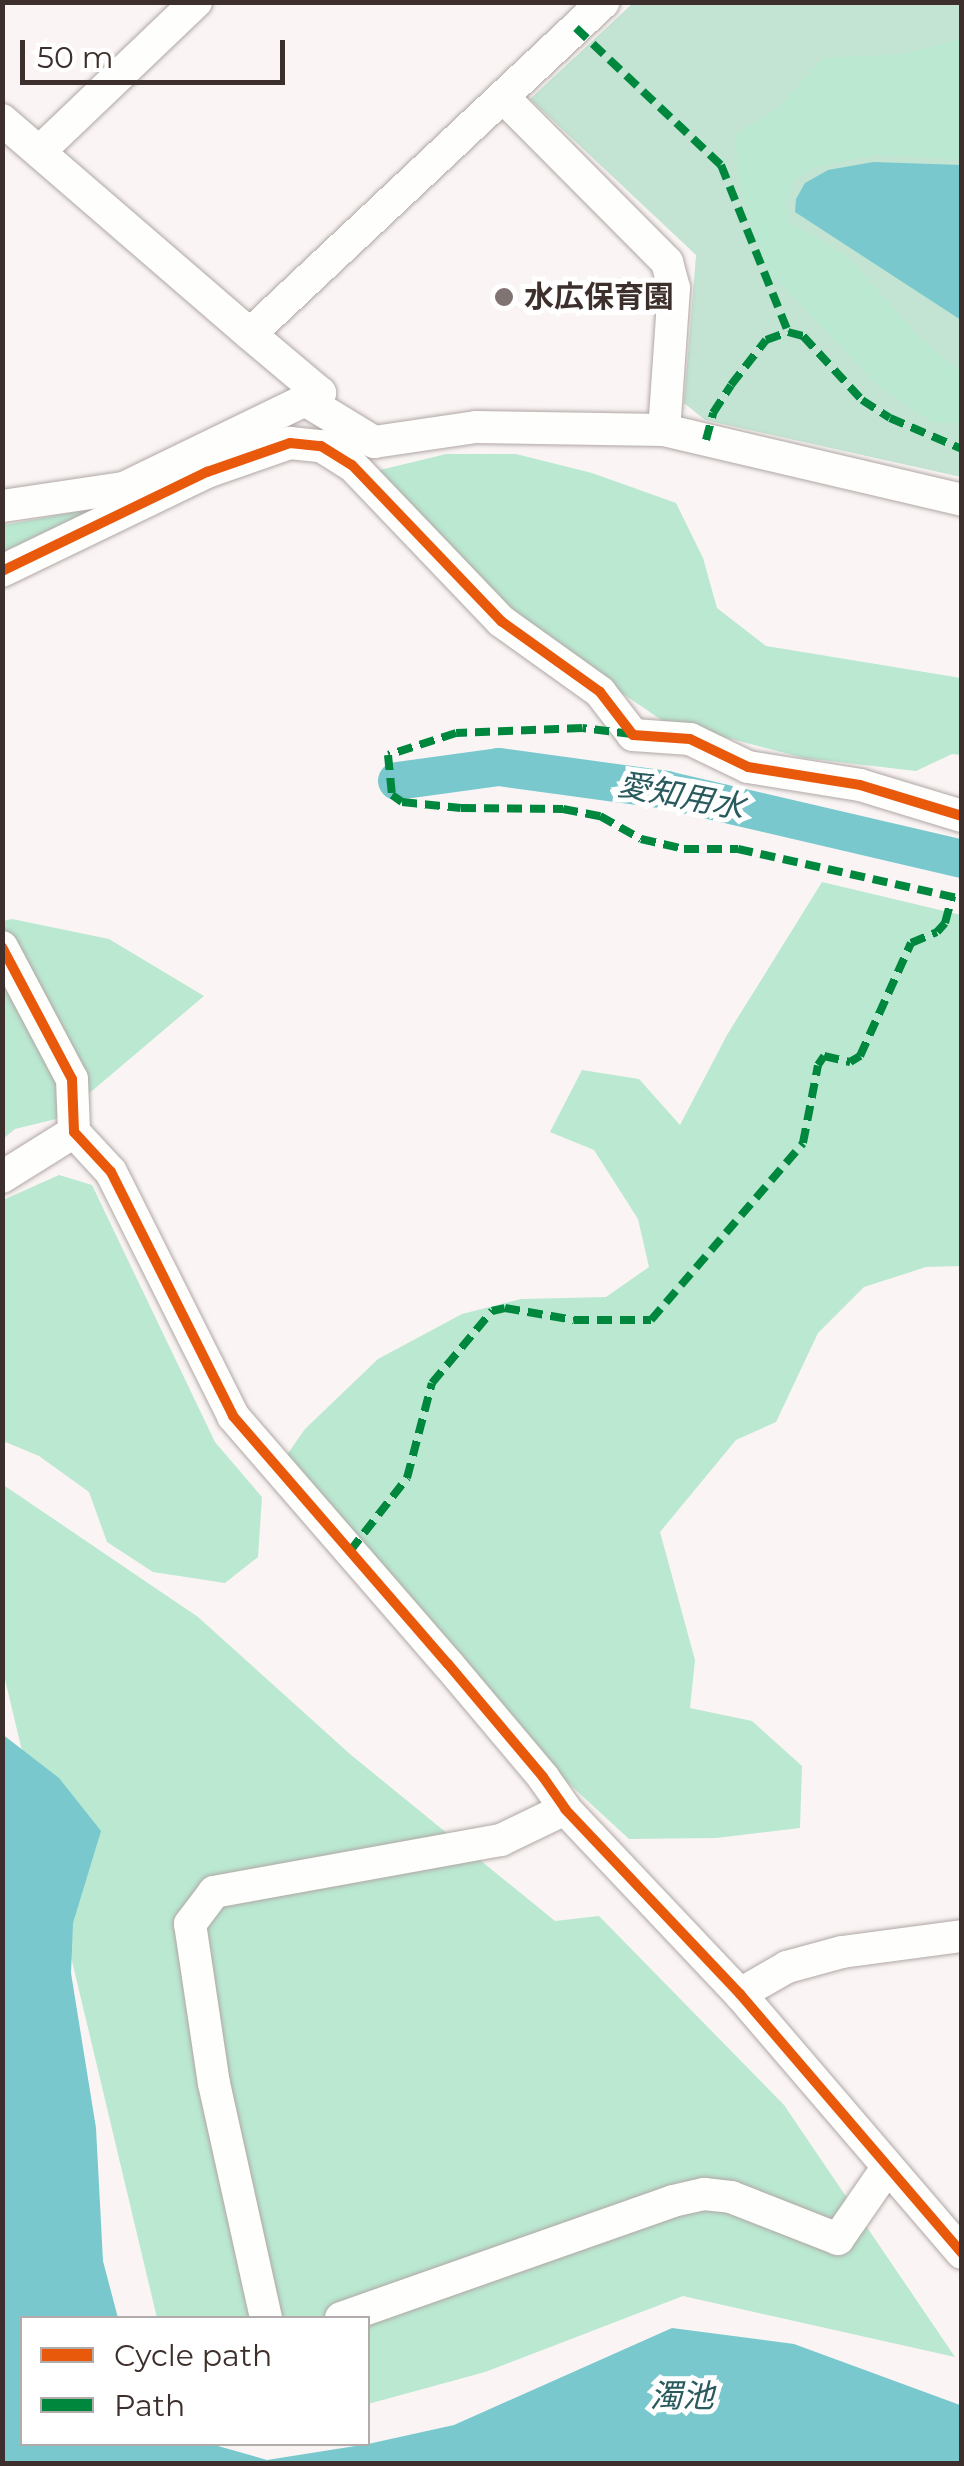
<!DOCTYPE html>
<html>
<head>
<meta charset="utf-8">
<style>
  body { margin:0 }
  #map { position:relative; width:964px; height:2466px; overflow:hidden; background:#faf5f4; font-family:Montserrat,"Noto Sans JP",sans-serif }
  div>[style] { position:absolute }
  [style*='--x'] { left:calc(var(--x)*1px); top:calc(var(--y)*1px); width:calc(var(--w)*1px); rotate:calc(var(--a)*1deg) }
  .green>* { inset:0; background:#c3e4d2 }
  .forest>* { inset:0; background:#bae8d1 }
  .water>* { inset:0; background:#78c8ce }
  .canal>* { height:38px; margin:-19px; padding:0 19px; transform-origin:19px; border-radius:19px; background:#78c8ce }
  .roads { filter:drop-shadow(0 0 2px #b0a7a5) drop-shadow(0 0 2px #b0a7a5) }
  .minor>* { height:32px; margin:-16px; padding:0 16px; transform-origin:16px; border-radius:16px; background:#fefefd }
  .quiet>* { height:8px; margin-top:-4px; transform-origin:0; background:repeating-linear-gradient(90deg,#00873e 0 15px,transparent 0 23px) }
  .cycleway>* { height:10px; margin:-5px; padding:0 5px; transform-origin:5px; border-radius:5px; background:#e8590c }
  .dots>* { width:28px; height:28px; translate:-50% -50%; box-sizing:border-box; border:5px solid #fff; border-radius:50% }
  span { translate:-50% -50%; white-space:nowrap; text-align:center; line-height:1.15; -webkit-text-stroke:10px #fff; paint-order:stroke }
  .poi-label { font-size:30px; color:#3d2f2b; font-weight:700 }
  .left { translate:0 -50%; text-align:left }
  .water-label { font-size:32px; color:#295a5e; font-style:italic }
  .frame { position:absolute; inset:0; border:5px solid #3d2f2b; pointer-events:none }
  .legend { position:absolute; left:20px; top:2316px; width:350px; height:130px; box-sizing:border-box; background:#fff; border:2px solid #b1acaa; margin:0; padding:12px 18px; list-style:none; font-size:30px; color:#3d2f2b }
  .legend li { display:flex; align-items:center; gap:20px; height:50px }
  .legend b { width:50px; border:2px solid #b1acaa }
  .scale { position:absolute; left:20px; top:40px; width:265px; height:45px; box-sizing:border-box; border:5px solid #3d2f2b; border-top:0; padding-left:12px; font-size:30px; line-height:35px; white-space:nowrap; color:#3d2f2b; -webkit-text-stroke:8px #fff; paint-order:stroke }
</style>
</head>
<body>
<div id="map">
  <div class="green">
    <i style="clip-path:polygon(633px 3px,961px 3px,961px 477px,705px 420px,684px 403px,696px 255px,530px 99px)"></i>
  </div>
  <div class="forest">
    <i style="clip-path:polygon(961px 39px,961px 160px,878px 155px,814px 167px,794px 180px,786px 202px,788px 222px,847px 256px,920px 338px,961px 373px,961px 423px,934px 423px,879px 387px,766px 268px,740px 188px,735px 135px,778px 108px,823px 58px,903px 54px)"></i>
    <i style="clip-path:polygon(446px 454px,516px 454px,592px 473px,676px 503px,703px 558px,717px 608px,766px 646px,961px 678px,961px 755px,952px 754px,916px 771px,804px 758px,663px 721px,523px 626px,376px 471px)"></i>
    <i style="clip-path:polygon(93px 509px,3px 552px,3px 525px)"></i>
    <i style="clip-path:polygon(822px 882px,961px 915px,961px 1266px,926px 1267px,864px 1287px,818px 1333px,776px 1422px,736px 1440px,660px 1532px,695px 1660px,690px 1708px,752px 1721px,802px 1766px,800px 1828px,716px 1838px,629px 1839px,516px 1735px,284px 1459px,305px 1429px,378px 1359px,462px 1314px,521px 1299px,606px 1297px,649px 1267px,638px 1219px,594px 1150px,550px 1132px,582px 1070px,639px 1079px,680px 1125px,727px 1035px)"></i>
    <i style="clip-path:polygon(12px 919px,109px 939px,204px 996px,60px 1118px,15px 1129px,3px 1139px,3px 921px)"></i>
    <i style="clip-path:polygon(59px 1175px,92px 1185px,215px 1442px,262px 1497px,258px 1557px,225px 1583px,153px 1572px,107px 1542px,89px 1492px,39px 1456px,3px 1441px,3px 1200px)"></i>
    <i style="clip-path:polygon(2px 1484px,198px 1617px,351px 1755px,555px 1921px,599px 1916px,784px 2105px,955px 2357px,683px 2296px,485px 2372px,368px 2404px,368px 2318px,157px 2318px,3px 1671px)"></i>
  </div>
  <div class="water">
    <i style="clip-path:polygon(873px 162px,961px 165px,961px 320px,795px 212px,796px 199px,805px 183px,828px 170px)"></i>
    <i style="clip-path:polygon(2px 1734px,59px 1778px,101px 1831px,73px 1923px,71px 1973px,96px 2128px,103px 2261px,118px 2318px,22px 2318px,22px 2444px,211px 2444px,267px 2460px,368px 2444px,454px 2425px,672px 2328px,794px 2344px,960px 2405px,961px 2463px,3px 2463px)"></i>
  </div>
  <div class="canal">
    <i style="--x:397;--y:781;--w:103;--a:-7.8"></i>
    <i style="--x:499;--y:767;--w:169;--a:7.8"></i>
    <i style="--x:666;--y:790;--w:304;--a:13.1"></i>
  </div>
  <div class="roads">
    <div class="minor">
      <i style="--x:503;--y:97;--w:233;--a:45.2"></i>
      <i style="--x:667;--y:262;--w:27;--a:75"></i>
      <i style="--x:674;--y:288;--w:142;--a:94"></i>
      <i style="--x:664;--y:430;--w:306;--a:13.2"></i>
      <i style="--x:2;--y:120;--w:328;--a:40.8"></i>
      <i style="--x:250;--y:334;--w:485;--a:-43.2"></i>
      <i style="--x:40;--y:151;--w:216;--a:-43.7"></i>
      <i style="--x:305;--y:400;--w:81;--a:31.3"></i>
      <i style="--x:374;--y:442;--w:103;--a:-8.4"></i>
      <i style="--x:476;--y:427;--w:188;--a:0.9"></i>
      <i style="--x:2;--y:506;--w:123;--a:-8.4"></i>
      <i style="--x:124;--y:488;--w:218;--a:-25.9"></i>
      <i style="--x:320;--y:393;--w:92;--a:-139.9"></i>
      <i style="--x:2;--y:571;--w:228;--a:-25.8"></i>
      <i style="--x:207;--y:472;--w:88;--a:-19.3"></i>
      <i style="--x:290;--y:443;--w:31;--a:6"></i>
      <i style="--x:321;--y:446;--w:36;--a:32"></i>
      <i style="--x:352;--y:465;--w:216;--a:46.3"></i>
      <i style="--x:501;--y:621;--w:122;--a:35.6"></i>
      <i style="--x:600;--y:692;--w:54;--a:52.5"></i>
      <i style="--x:633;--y:735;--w:57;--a:4"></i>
      <i style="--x:690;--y:739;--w:64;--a:25.8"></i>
      <i style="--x:748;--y:767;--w:113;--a:9.1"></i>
      <i style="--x:860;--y:785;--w:107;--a:16.9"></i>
      <i style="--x:2;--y:947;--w:149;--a:62.1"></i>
      <i style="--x:72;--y:1079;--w:53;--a:87.8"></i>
      <i style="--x:74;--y:1132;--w:54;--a:47.2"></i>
      <i style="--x:111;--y:1172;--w:273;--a:63.4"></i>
      <i style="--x:233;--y:1416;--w:328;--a:49.1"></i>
      <i style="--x:448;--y:1664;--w:148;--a:49.9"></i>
      <i style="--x:543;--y:1777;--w:39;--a:55"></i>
      <i style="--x:565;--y:1809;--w:255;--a:46.6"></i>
      <i style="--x:740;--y:1994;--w:341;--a:49.4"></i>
      <i style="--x:2;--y:1177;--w:85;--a:-32"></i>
      <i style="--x:740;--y:1994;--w:54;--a:-29.9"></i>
      <i style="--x:787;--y:1967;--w:57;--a:-15.3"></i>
      <i style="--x:842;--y:1952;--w:121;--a:-7.6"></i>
      <i style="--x:266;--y:2318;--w:240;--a:-102.5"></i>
      <i style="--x:214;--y:2084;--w:162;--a:-98.5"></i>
      <i style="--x:190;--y:1924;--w:40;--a:-53"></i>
      <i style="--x:214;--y:1892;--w:292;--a:-10.3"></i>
      <i style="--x:501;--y:1840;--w:71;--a:-25.8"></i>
      <i style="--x:341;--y:2318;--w:352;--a:-19.4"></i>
      <i style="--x:673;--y:2201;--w:32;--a:-13"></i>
      <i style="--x:704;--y:2194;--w:27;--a:6"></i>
      <i style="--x:731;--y:2197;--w:115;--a:21.4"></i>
      <i style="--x:838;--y:2239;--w:86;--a:-55.4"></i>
    </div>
  </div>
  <div class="quiet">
    <i style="--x:576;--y:28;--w:199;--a:43.4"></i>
    <i style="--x:721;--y:165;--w:180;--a:68.1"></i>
    <i style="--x:706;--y:440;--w:28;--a:-75"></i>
    <i style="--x:713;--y:413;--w:33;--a:-57"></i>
    <i style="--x:731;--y:385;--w:57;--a:-52.1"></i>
    <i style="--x:766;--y:340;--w:23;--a:-20"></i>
    <i style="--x:788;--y:332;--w:16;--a:15"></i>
    <i style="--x:803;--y:336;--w:87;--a:47.3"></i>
    <i style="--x:862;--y:400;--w:33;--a:33"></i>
    <i style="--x:890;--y:418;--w:78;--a:23.3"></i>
    <i style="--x:632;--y:734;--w:50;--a:-173.2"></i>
    <i style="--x:582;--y:728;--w:126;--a:177.7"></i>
    <i style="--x:456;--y:733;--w:71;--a:162.1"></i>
    <i style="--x:388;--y:755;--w:40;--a:84.3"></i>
    <i style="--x:392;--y:795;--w:12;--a:35"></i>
    <i style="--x:402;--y:802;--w:59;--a:5.8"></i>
    <i style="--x:461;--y:808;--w:102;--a:0.6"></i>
    <i style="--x:563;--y:809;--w:38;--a:11"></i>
    <i style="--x:600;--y:816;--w:47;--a:29.3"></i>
    <i style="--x:641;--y:839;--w:44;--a:13.1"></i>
    <i style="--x:684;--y:849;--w:54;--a:0"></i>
    <i style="--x:738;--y:849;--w:230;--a:12.6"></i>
    <i style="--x:350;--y:1551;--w:93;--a:-52"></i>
    <i style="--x:407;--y:1478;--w:98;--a:-75.3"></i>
    <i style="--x:432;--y:1383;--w:94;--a:-50.2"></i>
    <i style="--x:492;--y:1311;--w:13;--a:-13"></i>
    <i style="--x:505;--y:1308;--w:70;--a:9.9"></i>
    <i style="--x:574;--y:1320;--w:77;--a:0"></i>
    <i style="--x:651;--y:1320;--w:233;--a:-49.3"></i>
    <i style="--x:803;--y:1143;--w:79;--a:-79.1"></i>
    <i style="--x:818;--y:1065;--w:11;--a:-56"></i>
    <i style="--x:824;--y:1056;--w:27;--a:13"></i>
    <i style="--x:850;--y:1062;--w:12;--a:-31"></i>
    <i style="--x:860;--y:1056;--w:124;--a:-65.7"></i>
    <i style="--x:911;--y:943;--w:28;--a:-23"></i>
    <i style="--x:937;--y:932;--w:12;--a:-48"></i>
    <i style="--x:945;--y:923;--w:28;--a:-75"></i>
  </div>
  <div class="cycleway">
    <i style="--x:2;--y:571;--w:228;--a:-25.8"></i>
    <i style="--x:207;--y:472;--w:88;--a:-19.3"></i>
    <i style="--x:290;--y:443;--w:31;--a:6"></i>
    <i style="--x:321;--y:446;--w:36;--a:32"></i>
    <i style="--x:352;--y:465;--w:216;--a:46.3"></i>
    <i style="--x:501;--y:621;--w:122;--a:35.6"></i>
    <i style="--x:600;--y:692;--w:54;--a:52.5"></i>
    <i style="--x:633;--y:735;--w:57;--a:4"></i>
    <i style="--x:690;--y:739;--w:64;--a:25.8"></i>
    <i style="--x:748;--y:767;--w:113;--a:9.1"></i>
    <i style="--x:860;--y:785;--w:107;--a:16.9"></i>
    <i style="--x:2;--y:947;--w:149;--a:62.1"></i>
    <i style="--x:72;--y:1079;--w:53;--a:87.8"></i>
    <i style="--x:74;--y:1132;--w:54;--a:47.2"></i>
    <i style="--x:111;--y:1172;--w:273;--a:63.4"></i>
    <i style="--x:233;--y:1416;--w:328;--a:49.1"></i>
    <i style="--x:448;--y:1664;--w:148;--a:49.9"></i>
    <i style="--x:543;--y:1777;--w:39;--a:55"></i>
    <i style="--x:565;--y:1809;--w:255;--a:46.6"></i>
    <i style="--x:740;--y:1994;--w:341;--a:49.4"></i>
  </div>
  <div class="dots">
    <i style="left:504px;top:297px;background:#7f7471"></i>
  </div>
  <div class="poi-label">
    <span class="left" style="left:524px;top:297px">水広保育園</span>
  </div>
  <div class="water-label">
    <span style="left:681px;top:796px;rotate:11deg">愛知用水</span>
    <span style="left:682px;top:2396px">濁池</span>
  </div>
  <div class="frame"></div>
  <ul class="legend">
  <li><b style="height:12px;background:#e8590c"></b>Cycle path</li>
  <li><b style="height:12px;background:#00873e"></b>Path</li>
  </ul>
  <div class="scale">50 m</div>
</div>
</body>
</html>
